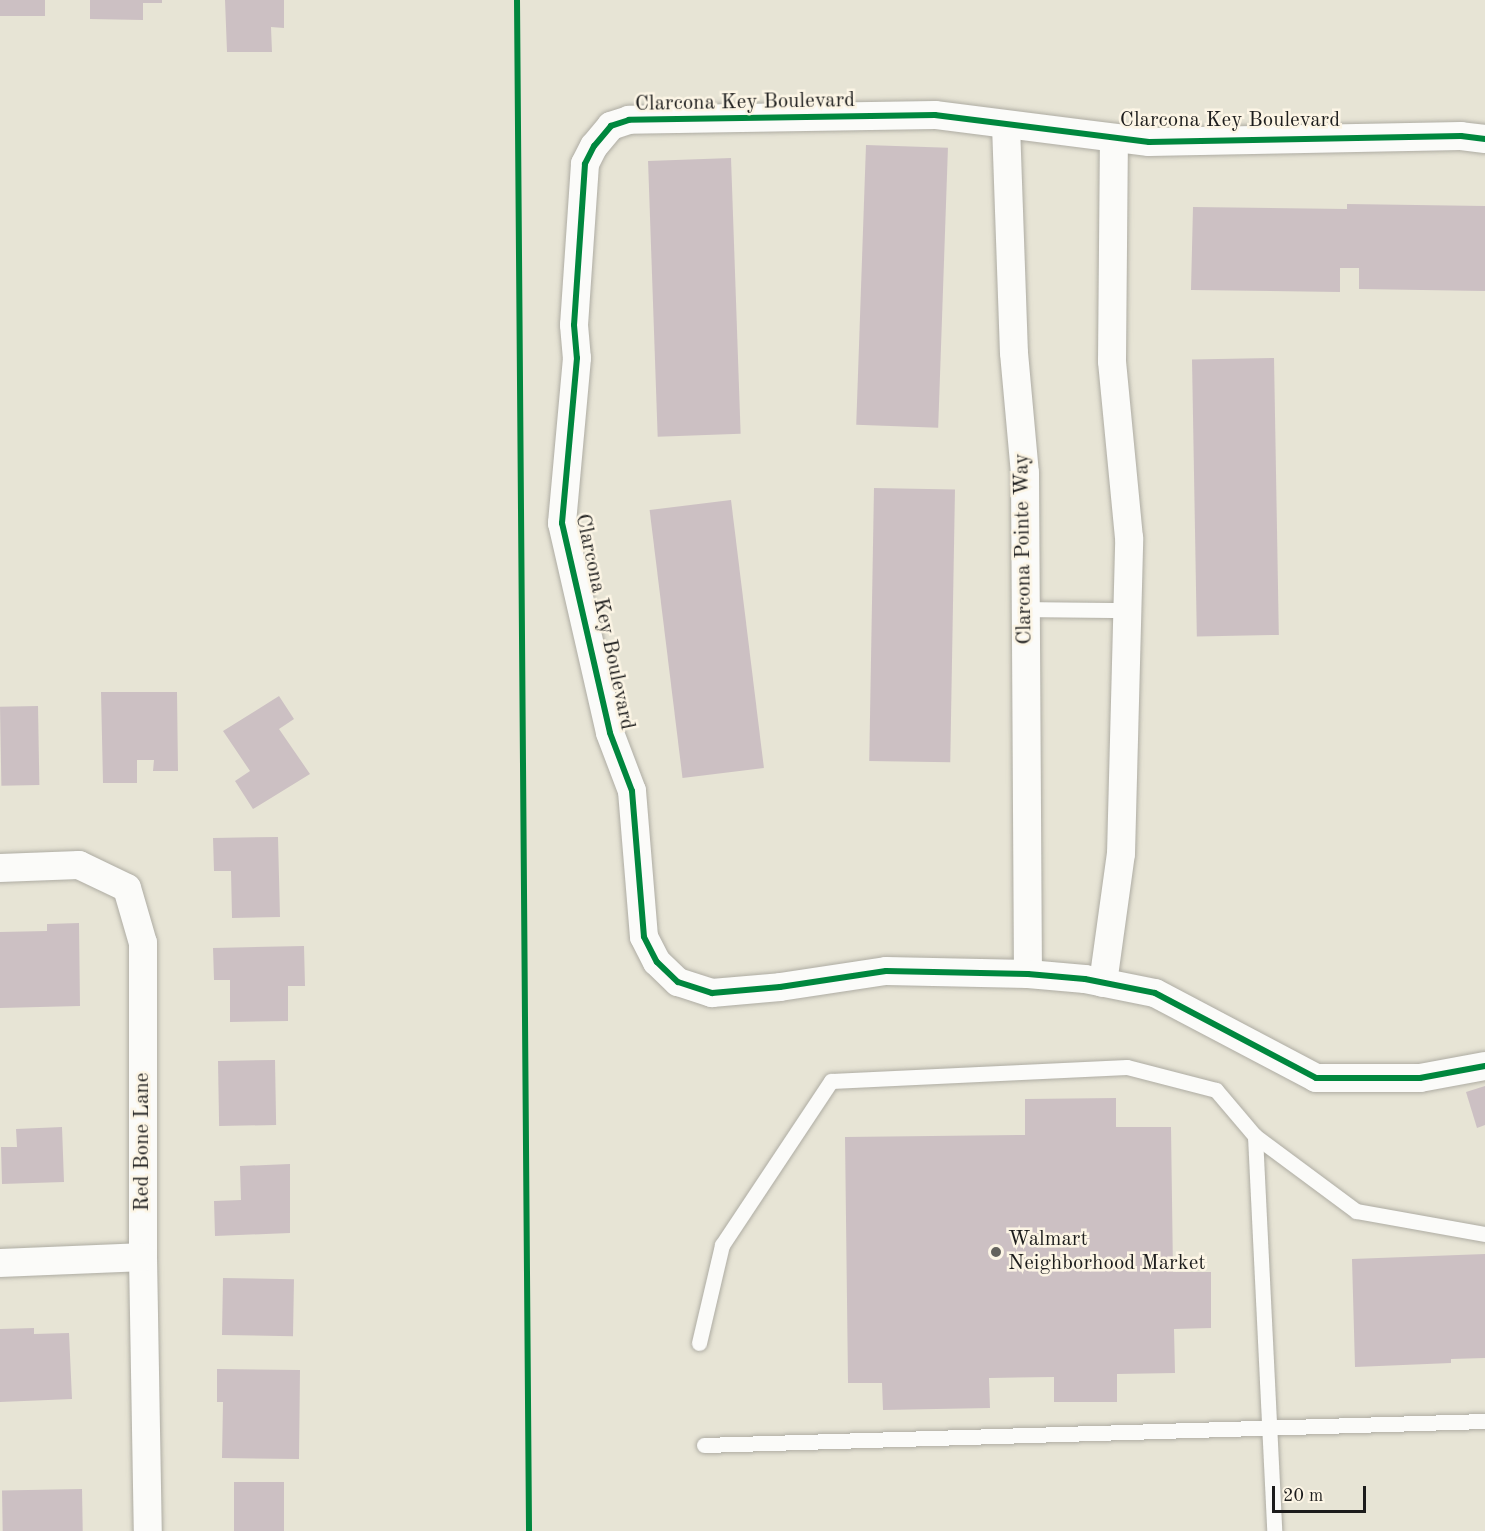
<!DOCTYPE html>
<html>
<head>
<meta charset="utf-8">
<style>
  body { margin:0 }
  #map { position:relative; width:1485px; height:1531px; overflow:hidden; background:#e7e4d5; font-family:"Old Standard TT",serif }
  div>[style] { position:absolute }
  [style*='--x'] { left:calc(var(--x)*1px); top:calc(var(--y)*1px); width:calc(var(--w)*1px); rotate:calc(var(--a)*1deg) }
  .building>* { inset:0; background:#ccc0c3; transform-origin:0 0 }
  .roads { filter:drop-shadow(0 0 2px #aeaca3) drop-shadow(0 0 2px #aeaca3) }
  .service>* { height:15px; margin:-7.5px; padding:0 7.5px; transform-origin:7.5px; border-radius:7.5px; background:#fbfbf9 }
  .minor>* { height:28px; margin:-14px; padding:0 14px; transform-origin:14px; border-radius:14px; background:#fbfbf9 }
  .cycleway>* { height:6px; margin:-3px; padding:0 3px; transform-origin:3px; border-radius:3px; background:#00873e }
  .dots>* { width:16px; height:16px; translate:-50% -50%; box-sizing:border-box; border:3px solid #fcf5e5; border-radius:50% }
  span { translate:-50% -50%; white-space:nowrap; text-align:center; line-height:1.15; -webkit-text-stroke:5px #fcf5e5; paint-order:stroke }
  .street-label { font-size:21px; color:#1c1c1c }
  .poi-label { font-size:21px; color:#1c1c1c }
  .left { translate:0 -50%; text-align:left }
  .scale { position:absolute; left:1272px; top:1486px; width:94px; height:27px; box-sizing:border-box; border:3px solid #1c1c1c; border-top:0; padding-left:8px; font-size:18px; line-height:21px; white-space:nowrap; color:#1c1c1c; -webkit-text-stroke:4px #fcf5e5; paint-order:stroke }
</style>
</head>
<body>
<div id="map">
  <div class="building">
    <i style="left:0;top:0;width:45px;height:16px"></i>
    <i style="clip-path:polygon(90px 0,162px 0,162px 3px,143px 3px,143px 20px,90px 19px)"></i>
    <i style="clip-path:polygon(225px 0,284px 0,284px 28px,271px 27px,272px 52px,227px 52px)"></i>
    <i style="left:866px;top:145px;width:82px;height:280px;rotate:2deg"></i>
    <i style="left:731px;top:158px;width:276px;height:83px;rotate:88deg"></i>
    <i style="clip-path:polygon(1347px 204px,1485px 206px,1485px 291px,1359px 289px,1359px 268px,1340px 268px,1340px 292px,1191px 290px,1193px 207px,1347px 209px)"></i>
    <i style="left:1274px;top:358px;width:277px;height:82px;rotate:89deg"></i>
    <i style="left:874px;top:488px;width:81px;height:273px;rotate:1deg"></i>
    <i style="left:731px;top:500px;width:270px;height:82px;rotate:83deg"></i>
    <i style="clip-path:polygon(101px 692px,177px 692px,178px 771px,153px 771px,154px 760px,137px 760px,137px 783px,103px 783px)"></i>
    <i style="clip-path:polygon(279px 696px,294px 719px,279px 729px,310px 774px,253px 809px,235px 781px,250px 771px,223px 731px)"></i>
    <i style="left:38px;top:706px;width:79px;height:38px;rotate:89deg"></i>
    <i style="clip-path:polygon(278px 837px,280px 917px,232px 918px,231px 871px,214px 871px,213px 838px)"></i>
    <i style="clip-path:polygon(79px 923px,80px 1006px,0 1008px,0 932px,47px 931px,47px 924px)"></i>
    <i style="clip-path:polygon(304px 946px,305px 986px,288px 986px,288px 1021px,230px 1022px,230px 980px,214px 980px,213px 948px)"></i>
    <i style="left:275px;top:1060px;width:65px;height:57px;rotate:89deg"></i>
    <i style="clip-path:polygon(1485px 1086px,1485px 1125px,1477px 1128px,1466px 1092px)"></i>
    <i style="clip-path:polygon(1116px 1098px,1116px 1127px,1171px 1127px,1173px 1272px,1211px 1272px,1211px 1328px,1174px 1329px,1175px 1373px,1117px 1374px,1117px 1402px,1054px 1402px,1054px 1377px,989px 1378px,990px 1408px,883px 1410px,882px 1383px,848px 1383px,845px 1137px,1025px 1135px,1025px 1099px)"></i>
    <i style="clip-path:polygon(62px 1127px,64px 1182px,2px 1184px,1px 1147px,17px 1147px,16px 1129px)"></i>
    <i style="clip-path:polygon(290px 1164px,290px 1233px,215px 1236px,214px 1201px,241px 1200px,240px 1166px)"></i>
    <i style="clip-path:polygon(1485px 1254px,1485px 1358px,1451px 1359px,1451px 1363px,1355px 1367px,1352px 1259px)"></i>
    <i style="left:223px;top:1278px;width:71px;height:57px;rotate:1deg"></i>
    <i style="clip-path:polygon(34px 1328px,34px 1334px,69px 1333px,72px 1399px,0 1402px,0 1329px)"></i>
    <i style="clip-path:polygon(217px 1369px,300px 1370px,299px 1459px,222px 1458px,223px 1402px,217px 1402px)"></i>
    <i style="left:234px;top:1482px;width:50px;height:49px"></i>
    <i style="left:82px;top:1489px;width:42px;height:80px;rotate:89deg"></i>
  </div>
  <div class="roads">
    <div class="service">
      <i style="--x:1025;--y:609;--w:102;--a:0.6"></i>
      <i style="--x:1255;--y:1136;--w:126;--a:36.6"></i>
      <i style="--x:1356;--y:1211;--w:131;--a:10.1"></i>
      <i style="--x:699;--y:1343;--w:101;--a:-76.8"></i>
      <i style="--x:722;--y:1245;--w:197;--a:-56.4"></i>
      <i style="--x:831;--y:1081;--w:296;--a:-2.7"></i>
      <i style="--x:1127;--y:1067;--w:92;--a:14.5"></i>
      <i style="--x:1216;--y:1090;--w:60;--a:49.7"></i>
      <i style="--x:1255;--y:1136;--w:395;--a:87.2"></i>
      <i style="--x:704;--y:1445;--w:781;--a:-1.76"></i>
    </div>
    <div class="minor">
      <i style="--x:1006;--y:125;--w:228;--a:88"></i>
      <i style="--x:1014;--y:353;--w:121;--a:84.8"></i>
      <i style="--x:1025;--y:473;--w:501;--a:89.66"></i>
      <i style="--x:1485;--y:139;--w:24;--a:-173"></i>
      <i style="--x:1461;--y:136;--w:312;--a:178.9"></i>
      <i style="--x:1149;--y:142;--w:216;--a:-172.8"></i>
      <i style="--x:935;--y:115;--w:306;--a:179.1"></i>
      <i style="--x:629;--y:120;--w:19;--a:162"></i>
      <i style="--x:611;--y:126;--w:26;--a:130"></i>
      <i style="--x:594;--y:146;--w:20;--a:117"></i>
      <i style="--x:585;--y:164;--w:161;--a:93.9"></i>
      <i style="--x:574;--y:325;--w:33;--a:85"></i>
      <i style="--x:577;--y:358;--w:166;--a:95.2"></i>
      <i style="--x:562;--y:523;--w:215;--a:77.1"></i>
      <i style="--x:610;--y:733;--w:62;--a:69.2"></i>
      <i style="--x:632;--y:791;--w:146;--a:85.3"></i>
      <i style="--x:644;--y:937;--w:28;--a:63"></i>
      <i style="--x:657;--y:962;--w:29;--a:44"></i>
      <i style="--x:678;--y:982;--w:36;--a:18"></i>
      <i style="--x:712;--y:993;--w:68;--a:-5"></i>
      <i style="--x:780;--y:987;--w:107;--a:-8.6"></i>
      <i style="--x:886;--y:971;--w:142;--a:1.2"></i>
      <i style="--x:1028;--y:974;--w:57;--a:5"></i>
      <i style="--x:1085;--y:979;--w:71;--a:11.3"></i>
      <i style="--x:1155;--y:993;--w:182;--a:27.8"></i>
      <i style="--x:1316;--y:1078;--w:104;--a:0"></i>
      <i style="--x:1420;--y:1078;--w:66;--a:-10.5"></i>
      <i style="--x:0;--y:868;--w:79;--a:-2.2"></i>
      <i style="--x:79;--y:865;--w:53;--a:25.6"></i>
      <i style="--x:127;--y:888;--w:57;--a:73.8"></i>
      <i style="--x:143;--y:943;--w:314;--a:90"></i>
      <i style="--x:143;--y:1257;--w:274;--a:89"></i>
      <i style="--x:1103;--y:983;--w:130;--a:-82.1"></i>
      <i style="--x:1121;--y:854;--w:316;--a:-88.5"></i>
      <i style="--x:1129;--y:538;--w:178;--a:-95.5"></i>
      <i style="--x:1112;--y:361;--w:223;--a:-89.5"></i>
      <i style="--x:0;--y:1263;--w:143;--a:-2.4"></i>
    </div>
  </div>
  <div class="cycleway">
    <i style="--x:517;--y:0;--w:1531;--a:89.55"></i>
    <i style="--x:1485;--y:139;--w:24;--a:-173"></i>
    <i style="--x:1461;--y:136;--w:312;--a:178.9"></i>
    <i style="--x:1149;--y:142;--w:216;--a:-172.8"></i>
    <i style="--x:935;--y:115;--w:306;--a:179.1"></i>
    <i style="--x:629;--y:120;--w:19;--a:162"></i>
    <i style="--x:611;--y:126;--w:26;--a:130"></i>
    <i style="--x:594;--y:146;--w:20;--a:117"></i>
    <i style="--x:585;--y:164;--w:161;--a:93.9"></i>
    <i style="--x:574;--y:325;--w:33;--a:85"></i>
    <i style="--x:577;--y:358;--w:166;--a:95.2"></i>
    <i style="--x:562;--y:523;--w:215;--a:77.1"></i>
    <i style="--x:610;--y:733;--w:62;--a:69.2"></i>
    <i style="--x:632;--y:791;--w:146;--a:85.3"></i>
    <i style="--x:644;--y:937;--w:28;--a:63"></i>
    <i style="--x:657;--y:962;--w:29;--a:44"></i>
    <i style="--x:678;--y:982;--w:36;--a:18"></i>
    <i style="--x:712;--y:993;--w:68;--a:-5"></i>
    <i style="--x:780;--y:987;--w:107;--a:-8.6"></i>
    <i style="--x:886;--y:971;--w:142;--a:1.2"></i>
    <i style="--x:1028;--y:974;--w:57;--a:5"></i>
    <i style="--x:1085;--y:979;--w:71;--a:11.3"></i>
    <i style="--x:1155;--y:993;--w:182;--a:27.8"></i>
    <i style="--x:1316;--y:1078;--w:104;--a:0"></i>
    <i style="--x:1420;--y:1078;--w:66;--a:-10.5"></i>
  </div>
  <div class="dots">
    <i style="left:996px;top:1252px;background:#63625d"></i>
  </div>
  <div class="street-label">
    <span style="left:745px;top:103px;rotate:-1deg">Clarcona Key Boulevard</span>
    <span style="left:1230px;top:121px">Clarcona Key Boulevard</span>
    <span style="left:1024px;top:549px;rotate:-91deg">Clarcona Pointe Way</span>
    <span style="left:604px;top:622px;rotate:78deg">Clarcona Key Boulevard</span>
    <span style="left:143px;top:1142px;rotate:-90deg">Red Bone Lane</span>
  </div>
  <div class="poi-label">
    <span class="left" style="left:1008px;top:1252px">Walmart<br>Neighborhood Market</span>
  </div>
  <div class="scale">20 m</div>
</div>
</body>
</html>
